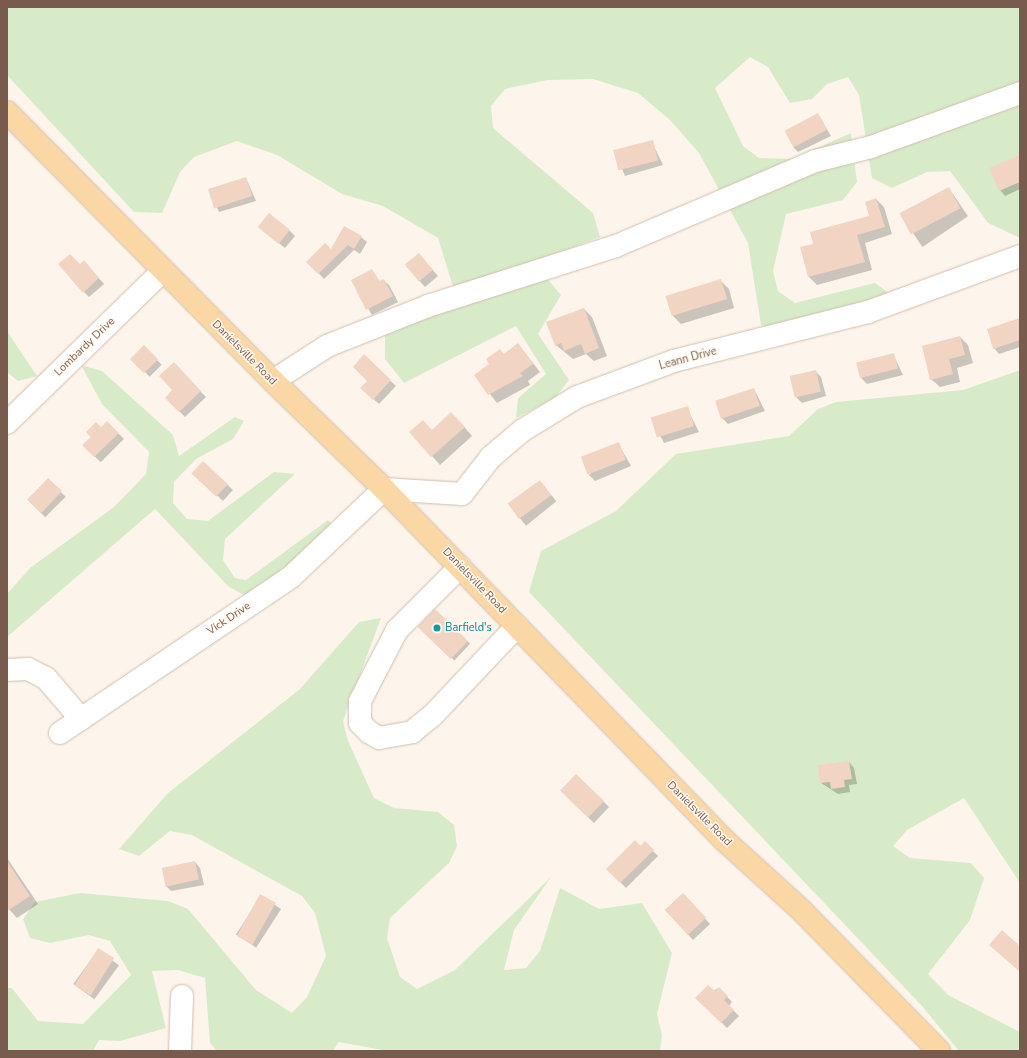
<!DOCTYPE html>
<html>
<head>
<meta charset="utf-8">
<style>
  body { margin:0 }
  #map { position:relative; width:1027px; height:1058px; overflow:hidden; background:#fdf5eb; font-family:"Nunito Sans",sans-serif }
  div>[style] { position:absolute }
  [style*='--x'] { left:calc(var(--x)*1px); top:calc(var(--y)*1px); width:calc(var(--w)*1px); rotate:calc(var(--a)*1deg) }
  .green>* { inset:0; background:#d8ebc8 }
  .shadow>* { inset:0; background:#0003; transform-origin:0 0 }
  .building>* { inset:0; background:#f2d4c2; transform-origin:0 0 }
  .roads { filter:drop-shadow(0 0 1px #d0bdaf) drop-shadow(0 0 1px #d0bdaf) }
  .minor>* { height:22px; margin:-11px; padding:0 11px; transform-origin:11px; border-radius:11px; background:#fff }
  .major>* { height:22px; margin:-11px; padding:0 11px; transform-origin:11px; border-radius:11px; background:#fad7a4 }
  .dots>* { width:11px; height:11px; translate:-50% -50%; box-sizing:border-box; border:2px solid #fff9f1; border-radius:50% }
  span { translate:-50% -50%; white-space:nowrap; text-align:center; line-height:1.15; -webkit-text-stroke:3px #fff9f1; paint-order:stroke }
  .street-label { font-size:11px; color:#795b4d }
  .culture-label { font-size:11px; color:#0d838f }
  .left { translate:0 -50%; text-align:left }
  .frame { position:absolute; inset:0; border:8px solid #795b4d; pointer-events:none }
</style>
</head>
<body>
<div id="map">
  <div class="green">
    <i style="clip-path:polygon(7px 7px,1020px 7px,1020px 238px,988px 223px,950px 171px,927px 172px,892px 188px,872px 178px,859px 95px,848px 77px,827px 84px,812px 99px,790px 103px,768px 67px,750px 57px,715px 88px,743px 146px,759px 158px,792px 159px,851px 133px,857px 182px,843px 200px,786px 214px,773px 271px,778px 291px,795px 303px,875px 283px,892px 295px,776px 330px,761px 325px,748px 243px,699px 153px,670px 120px,638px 93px,593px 79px,548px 80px,505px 89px,491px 106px,493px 128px,593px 213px,600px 237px,533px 262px,561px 295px,538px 334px,569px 380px,555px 398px,516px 418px,518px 398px,546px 374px,516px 326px,404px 383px,385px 359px,385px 336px,399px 321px,459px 306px,438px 238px,383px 206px,342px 194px,277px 155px,237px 141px,194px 157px,180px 172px,162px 213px,134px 212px,7px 75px)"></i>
    <i style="clip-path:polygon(7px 331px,37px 376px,18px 381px,7px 372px)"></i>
    <i style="clip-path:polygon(81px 365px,102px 371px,173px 435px,179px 456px,235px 417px,244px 421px,233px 439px,196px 459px,174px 482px,173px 503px,187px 519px,208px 521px,274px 472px,295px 474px,225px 539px,223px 560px,235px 578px,246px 580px,328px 520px,335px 527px,250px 598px,229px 587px,155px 509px,7px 637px,7px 594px,30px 568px,114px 507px,146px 474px,149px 452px,102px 404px)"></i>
    <i style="clip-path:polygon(1020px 370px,1020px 883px,964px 798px,907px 830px,893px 846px,910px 858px,971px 863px,984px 878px,970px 920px,928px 974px,948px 995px,1020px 1032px,1020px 1051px,959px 1051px,922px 1006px,529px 592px,541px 551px,616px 511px,676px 454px,789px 436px,818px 409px,836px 402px,963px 390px)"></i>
    <i style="clip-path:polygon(381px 618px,343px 721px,348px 741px,374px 798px,394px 808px,438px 812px,454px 825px,457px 846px,449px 863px,390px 918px,387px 938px,400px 977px,417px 989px,455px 970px,551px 877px,514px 930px,504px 970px,526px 968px,540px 951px,560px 888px,599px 909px,642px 903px,672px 953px,657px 1014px,662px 1035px,660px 1051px,387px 1051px,339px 1042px,333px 1051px,217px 1051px,210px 1043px,205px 978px,178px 970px,152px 971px,166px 1028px,120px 1041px,99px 1040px,93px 1051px,7px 1051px,7px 988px,12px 988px,38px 1021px,83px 1024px,131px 975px,110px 941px,89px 935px,50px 943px,30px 938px,23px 919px,35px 902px,80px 893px,168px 901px,188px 909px,256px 990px,292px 1013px,307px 997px,326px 956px,315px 913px,302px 896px,192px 835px,170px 831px,139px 856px,119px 849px,168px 793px,300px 689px,359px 622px)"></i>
  </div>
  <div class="shadow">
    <i style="clip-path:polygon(818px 114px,831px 136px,798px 152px,793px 147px)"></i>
    <i style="clip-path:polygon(652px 142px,663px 165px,625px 176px,615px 152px)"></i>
    <i style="clip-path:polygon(1020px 156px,1020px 189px,1005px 196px,1000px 190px)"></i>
    <i style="clip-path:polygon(246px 178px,256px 201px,219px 212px,209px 189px)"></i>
    <i style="left:949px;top:188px;width:34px;height:55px;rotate:56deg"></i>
    <i style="clip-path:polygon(876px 199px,884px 207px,892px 234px,865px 243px,872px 270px,817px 285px,809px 277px,814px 245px,871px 217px)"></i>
    <i style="clip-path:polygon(290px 231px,295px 236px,285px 248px,265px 232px)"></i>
    <i style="clip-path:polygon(361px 237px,367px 242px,360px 254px,354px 250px,324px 279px,308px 262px)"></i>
    <i style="clip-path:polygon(424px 260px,438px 276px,425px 287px,406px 266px)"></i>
    <i style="clip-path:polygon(80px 265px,89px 267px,104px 284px,89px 297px,84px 292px)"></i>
    <i style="clip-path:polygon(372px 270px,380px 282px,383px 280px,389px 285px,398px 302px,372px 315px,352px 281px)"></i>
    <i style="clip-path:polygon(720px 280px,729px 289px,734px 308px,681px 324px,673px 316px,667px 297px)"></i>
    <i style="clip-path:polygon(584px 309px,592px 317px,607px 356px,594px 361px,586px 354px,573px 359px,556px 345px)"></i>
    <i style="clip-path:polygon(1020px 319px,1020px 347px,999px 354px,994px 348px)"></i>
    <i style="clip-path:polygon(960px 337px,968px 345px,973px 363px,957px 368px,960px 382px,940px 387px,931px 379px)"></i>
    <i style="clip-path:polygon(518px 344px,540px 372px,528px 381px,530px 385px,497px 403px,475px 375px)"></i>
    <i style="left:144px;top:347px;width:25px;height:17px;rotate:45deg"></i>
    <i style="clip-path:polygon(893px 354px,903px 375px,867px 384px,862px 379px,858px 363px)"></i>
    <i style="clip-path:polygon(364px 356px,396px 386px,379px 404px,361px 388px,368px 381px)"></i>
    <i style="clip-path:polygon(174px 364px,206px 397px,185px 417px,166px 398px,174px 390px)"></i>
    <i style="clip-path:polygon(815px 371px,821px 377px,826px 396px,802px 403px,796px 397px)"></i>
    <i style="clip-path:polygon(754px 389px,765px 411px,728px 424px,722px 418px)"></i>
    <i style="clip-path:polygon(687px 408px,699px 432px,664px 443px,652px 419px)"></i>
    <i style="left:107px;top:422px;width:24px;height:33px;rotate:45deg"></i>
    <i style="clip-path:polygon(460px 422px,472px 436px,440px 465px,432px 456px,432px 430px)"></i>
    <i style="clip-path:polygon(618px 443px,631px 466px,595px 481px,589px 475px)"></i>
    <i style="clip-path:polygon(204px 463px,233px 490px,223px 501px,199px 479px)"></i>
    <i style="left:48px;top:479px;width:25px;height:29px;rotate:45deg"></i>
    <i style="left:540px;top:481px;width:26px;height:39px;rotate:51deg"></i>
    <i style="left:435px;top:611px;width:48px;height:23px;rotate:43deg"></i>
    <i style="clip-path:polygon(849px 762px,854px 768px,857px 784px,849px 785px,850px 792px,838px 794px,821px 783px)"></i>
    <i style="clip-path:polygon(576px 775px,609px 807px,594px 823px,566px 796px)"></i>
    <i style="clip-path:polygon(645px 843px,658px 856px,626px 888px,607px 869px)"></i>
    <i style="clip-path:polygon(7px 858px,38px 904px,17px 918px,7px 907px)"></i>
    <i style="clip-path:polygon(195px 862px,200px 868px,204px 885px,171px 891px,166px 886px)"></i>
    <i style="left:261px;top:896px;width:24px;height:46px;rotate:33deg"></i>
    <i style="clip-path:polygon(688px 900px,710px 924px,693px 940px,666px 910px)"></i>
    <i style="left:98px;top:950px;width:26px;height:42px;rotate:36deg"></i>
    <i style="clip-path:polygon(719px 988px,732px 1002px,729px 1006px,739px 1016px,727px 1028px,697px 998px)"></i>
  </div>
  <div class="building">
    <i style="left:818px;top:113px;width:19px;height:38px;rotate:62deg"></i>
    <i style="left:653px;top:140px;width:21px;height:41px;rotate:76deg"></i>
    <i style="clip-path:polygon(1020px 155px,1020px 182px,999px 191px,989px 168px)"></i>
    <i style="left:246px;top:177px;width:20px;height:40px;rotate:72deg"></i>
    <i style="left:949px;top:187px;width:24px;height:56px;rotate:62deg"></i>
    <i style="clip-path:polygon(876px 198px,885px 227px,857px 235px,865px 262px,808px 277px,800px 247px,813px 244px,810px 232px,869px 216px,865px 202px)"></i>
    <i style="left:269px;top:213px;width:27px;height:18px;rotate:39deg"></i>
    <i style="clip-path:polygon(344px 226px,362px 236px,354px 249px,348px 245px,318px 274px,306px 262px,325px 243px,331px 249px)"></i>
    <i style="left:419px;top:253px;width:22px;height:18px;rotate:51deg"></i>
    <i style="clip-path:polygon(70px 254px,80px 264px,84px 260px,99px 278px,83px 293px,58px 264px)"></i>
    <i style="clip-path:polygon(372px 269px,379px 281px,384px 279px,393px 296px,366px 310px,351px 280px)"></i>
    <i style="left:721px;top:279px;width:21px;height:58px;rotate:73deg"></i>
    <i style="clip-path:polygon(584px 308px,599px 348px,585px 354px,581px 344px,564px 351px,561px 343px,555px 346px,546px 322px)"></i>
    <i style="clip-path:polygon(1020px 318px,1020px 340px,993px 349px,987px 329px)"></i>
    <i style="clip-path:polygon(960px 336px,965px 355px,949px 359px,953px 374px,930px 380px,922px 346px)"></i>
    <i style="clip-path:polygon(518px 343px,533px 364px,520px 373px,523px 376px,488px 395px,474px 375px,489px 364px,486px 359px,500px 349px,504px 354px)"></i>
    <i style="left:144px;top:345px;width:20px;height:20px;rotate:45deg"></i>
    <i style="left:894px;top:353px;width:16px;height:39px;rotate:76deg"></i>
    <i style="clip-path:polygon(364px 354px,391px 380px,373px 400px,360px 388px,367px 381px,353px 367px)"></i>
    <i style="clip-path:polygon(174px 362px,201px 391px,179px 412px,165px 398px,172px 390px,159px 376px)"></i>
    <i style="left:816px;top:370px;width:22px;height:27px;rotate:77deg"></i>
    <i style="left:754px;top:388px;width:19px;height:41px;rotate:72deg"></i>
    <i style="left:688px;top:406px;width:21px;height:39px;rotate:73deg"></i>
    <i style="clip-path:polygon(451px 412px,465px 427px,431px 457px,409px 432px,423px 420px,432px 430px)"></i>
    <i style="clip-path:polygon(107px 421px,119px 433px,94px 457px,82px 445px,91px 437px,86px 432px,96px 422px,101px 427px)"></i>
    <i style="left:619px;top:442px;width:19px;height:41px;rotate:69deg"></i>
    <i style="left:203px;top:461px;width:34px;height:17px;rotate:43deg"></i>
    <i style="left:48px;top:478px;width:19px;height:30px;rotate:43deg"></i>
    <i style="left:540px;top:480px;width:19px;height:40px;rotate:54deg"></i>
    <i style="left:435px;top:609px;width:46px;height:25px;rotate:44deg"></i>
    <i style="clip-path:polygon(849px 761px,852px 779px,844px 780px,845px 787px,831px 789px,830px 782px,820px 783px,818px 765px)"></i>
    <i style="left:576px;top:774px;width:39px;height:23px;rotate:44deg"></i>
    <i style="clip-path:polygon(635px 840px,641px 846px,645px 841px,654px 850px,620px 883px,606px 869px)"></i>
    <i style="clip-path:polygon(7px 861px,30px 896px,7px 911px)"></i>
    <i style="left:195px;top:861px;width:19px;height:34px;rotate:78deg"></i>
    <i style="left:683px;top:893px;width:34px;height:25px;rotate:47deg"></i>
    <i style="left:260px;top:894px;width:18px;height:48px;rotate:29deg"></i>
    <i style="clip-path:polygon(1002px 930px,1020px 946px,1020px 972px,989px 945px)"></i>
    <i style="left:98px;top:948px;width:19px;height:44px;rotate:32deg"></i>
    <i style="clip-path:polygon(708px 985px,715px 991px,719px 987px,728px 996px,724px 1000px,734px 1010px,721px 1023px,695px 998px)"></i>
  </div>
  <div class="roads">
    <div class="minor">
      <i style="--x:273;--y:381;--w:64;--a:-32.9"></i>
      <i style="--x:327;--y:346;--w:109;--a:-21.6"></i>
      <i style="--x:428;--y:306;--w:197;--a:-17.7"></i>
      <i style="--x:616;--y:246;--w:216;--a:-23.1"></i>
      <i style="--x:815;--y:161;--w:58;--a:-14"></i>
      <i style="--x:871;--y:147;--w:158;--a:-19.9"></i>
      <i style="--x:7;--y:423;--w:218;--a:-44.3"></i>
      <i style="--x:460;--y:567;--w:89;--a:135"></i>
      <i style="--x:397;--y:630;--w:80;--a:117.5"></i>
      <i style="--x:360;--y:701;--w:22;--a:90"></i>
      <i style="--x:360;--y:723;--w:13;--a:45"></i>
      <i style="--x:369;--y:732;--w:12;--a:31"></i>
      <i style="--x:379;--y:738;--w:34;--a:-10"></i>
      <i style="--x:412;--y:732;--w:26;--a:-39"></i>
      <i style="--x:432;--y:716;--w:124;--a:-46.6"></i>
      <i style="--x:7;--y:670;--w:21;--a:-3"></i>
      <i style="--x:28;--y:669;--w:20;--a:27"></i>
      <i style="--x:46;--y:678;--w:54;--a:49.5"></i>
      <i style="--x:60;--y:733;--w:279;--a:-34"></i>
      <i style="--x:291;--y:577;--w:128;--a:-43.4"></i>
      <i style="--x:384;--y:489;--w:78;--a:3.7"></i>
      <i style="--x:462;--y:494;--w:47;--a:-51.9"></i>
      <i style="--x:491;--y:457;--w:42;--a:-40.2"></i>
      <i style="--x:523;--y:430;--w:63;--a:-31.4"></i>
      <i style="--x:577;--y:397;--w:103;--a:-20.4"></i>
      <i style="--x:674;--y:361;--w:200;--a:-14.2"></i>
      <i style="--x:868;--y:312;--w:162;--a:-20.2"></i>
      <i style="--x:180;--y:1051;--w:55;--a:-87.9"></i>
    </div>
    <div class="major">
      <i style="--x:7;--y:112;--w:378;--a:45.3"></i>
      <i style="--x:273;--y:381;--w:155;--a:44.2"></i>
      <i style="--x:384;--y:489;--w:487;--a:45.9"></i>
      <i style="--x:723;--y:839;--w:107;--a:42.3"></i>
      <i style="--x:802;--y:911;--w:196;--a:45.6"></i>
    </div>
  </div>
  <div class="dots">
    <i style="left:437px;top:628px;background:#0f9aa8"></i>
  </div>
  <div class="street-label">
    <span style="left:85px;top:347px;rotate:-44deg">Lombardy Drive</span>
    <span style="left:244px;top:353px;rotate:45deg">Danielsville Road</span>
    <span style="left:688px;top:359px;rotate:-15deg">Leann Drive</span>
    <span style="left:474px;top:581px;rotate:46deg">Danielsville Road</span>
    <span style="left:229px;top:619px;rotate:-34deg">Vick Drive</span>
    <span style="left:699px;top:814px;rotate:45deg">Danielsville Road</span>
  </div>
  <div class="culture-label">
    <span class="left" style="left:445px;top:628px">Barfield's</span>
  </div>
  <div class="frame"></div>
</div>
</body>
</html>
